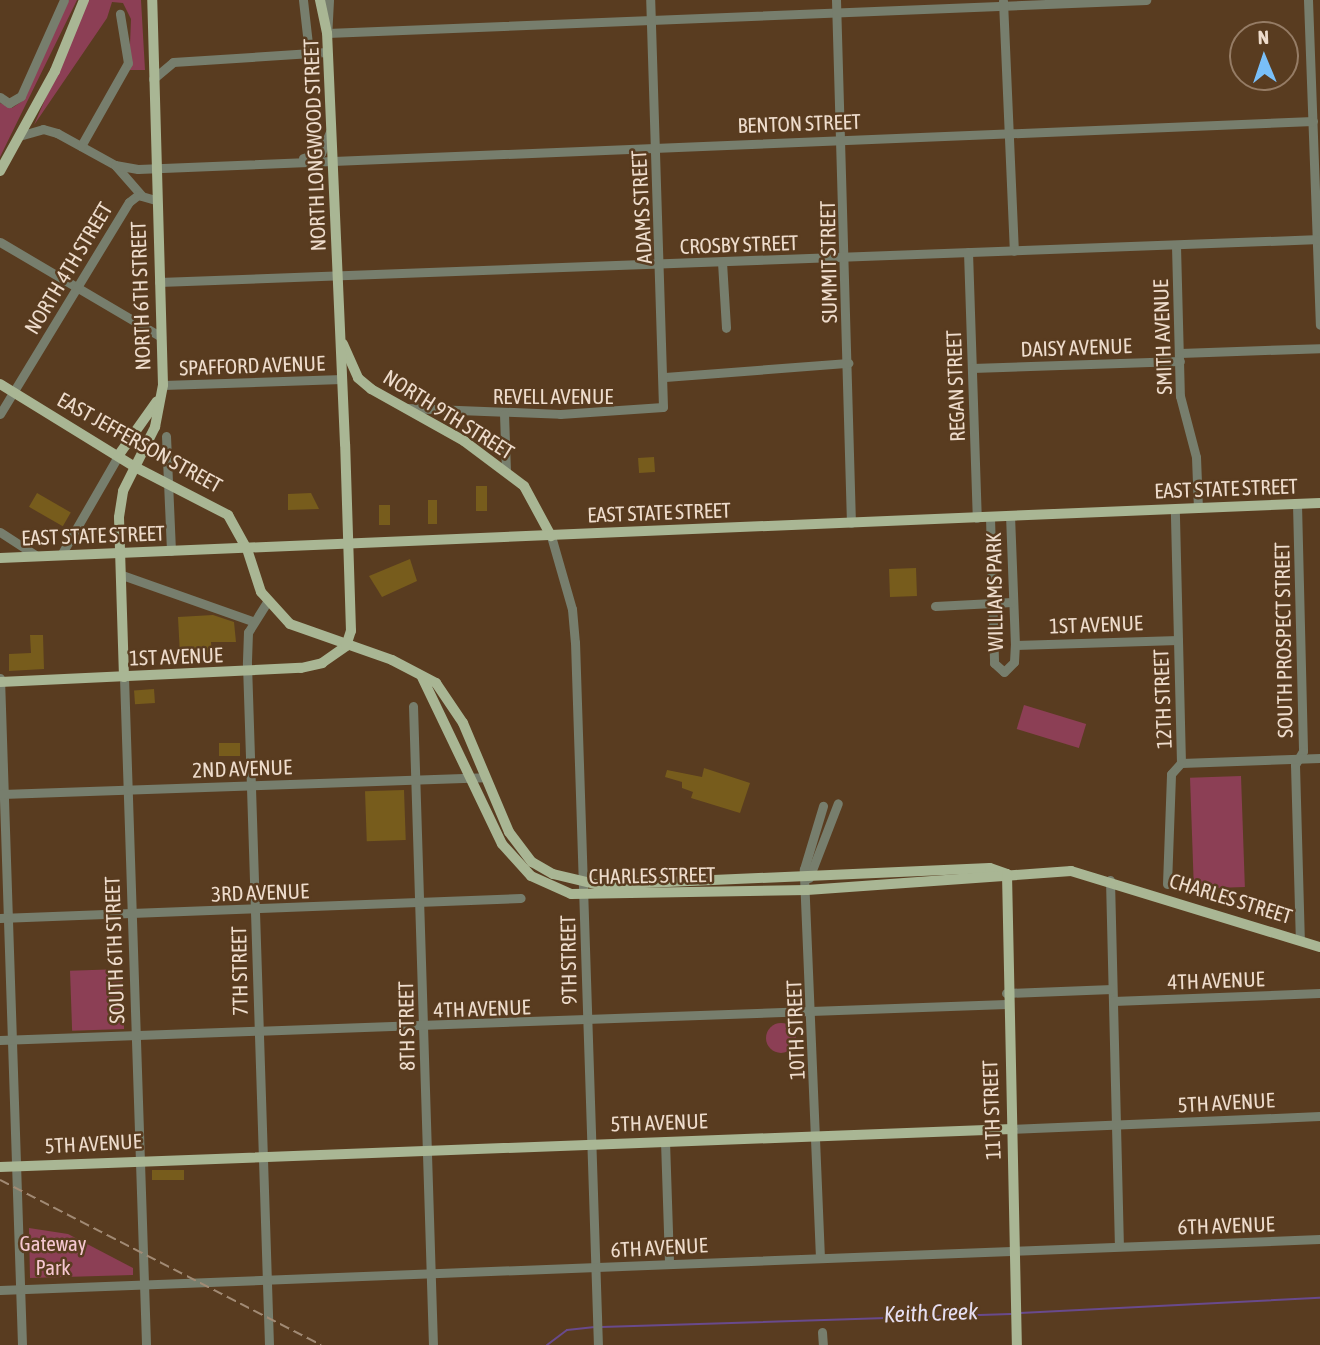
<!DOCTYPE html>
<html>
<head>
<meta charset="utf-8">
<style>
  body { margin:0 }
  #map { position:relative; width:1320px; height:1345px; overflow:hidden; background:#593c20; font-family:"Asap Condensed",sans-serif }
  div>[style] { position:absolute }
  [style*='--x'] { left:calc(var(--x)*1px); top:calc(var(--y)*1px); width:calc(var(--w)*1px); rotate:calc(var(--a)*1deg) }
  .green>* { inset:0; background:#8c3f55; transform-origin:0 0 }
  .round { border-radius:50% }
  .stream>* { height:2px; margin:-1px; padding:0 1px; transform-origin:1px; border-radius:1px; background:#694a8c }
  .building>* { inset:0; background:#775c1c; transform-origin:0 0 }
  .minor>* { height:9px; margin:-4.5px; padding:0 4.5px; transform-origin:4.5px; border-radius:4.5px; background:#777e6d }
  .major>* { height:10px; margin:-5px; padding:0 5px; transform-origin:5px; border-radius:5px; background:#a9b694 }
  .rail>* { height:2px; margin-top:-1px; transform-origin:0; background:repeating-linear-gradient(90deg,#a18a74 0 10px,transparent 0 15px) }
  span { translate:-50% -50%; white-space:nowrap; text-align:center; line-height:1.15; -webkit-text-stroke:5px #593c20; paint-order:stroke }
  .street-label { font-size:21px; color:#eedccc }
  .park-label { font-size:21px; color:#f6c7d1 }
  .water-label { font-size:23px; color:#e6def1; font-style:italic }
  .north { position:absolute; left:1229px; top:21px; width:70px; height:70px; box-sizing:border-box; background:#593c20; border:2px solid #957c65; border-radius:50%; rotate:358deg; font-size:19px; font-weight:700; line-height:28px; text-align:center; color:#eedccc }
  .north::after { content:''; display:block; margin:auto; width:24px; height:32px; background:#79bff8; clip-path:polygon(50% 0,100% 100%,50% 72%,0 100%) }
</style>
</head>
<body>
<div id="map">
  <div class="green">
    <i style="clip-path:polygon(69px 0,77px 0,0 157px,0 103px,12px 108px,21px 102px)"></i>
    <i style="clip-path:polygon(88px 0,141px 0,145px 70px,129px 70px,131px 19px,123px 3px,112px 2px,107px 18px,34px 125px)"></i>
    <i style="left:1024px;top:705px;width:65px;height:25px;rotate:17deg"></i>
    <i style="left:1241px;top:776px;width:111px;height:51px;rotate:88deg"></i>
    <i style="left:122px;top:969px;width:60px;height:52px;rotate:88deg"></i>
    <i class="round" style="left:766px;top:1023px;width:30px;height:30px"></i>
    <i style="clip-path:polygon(29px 1228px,68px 1234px,133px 1268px,133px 1275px,30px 1278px)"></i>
  </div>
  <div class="stream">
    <i style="--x:1020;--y:1313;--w:300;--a:-2.9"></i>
    <i style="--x:601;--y:1327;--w:410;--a:-1.8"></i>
    <i style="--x:547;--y:1345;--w:25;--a:-37"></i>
    <i style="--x:567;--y:1330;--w:28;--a:-6"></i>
  </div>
  <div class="building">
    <i style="left:654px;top:457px;width:15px;height:16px;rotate:86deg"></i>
    <i style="left:476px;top:486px;width:11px;height:25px"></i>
    <i style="left:37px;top:493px;width:39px;height:16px;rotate:30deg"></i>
    <i style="clip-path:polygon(311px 493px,319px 509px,288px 510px,288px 494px)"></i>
    <i style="left:428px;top:500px;width:9px;height:24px"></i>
    <i style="left:379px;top:505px;width:11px;height:20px"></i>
    <i style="clip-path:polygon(410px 559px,417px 581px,382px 597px,369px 576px)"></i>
    <i style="left:916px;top:568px;width:28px;height:27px;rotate:88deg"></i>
    <i style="clip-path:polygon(213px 615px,234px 622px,236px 642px,211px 642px,212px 654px,180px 655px,178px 617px)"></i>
    <i style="clip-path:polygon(30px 635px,43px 635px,44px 669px,9px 671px,9px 654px,31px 653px)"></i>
    <i style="left:154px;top:689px;width:14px;height:20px;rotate:86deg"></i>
    <i style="left:240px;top:743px;width:13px;height:21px;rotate:90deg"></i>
    <i style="clip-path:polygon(704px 768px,750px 783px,740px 813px,691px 798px,693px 792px,682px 788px,682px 782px,665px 777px,667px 770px,702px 777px)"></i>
    <i style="left:404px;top:790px;width:50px;height:39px;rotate:88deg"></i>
    <i style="left:184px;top:1170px;width:10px;height:32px;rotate:90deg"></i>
  </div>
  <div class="minor">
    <i style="--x:303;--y:0;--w:53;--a:83.5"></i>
    <i style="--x:329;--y:0;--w:33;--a:93"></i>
    <i style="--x:327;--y:33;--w:820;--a:-2.31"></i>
    <i style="--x:836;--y:0;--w:523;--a:88.36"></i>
    <i style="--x:1308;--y:0;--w:325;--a:87.9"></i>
    <i style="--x:1003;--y:1;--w:250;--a:87.5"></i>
    <i style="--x:153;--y:79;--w:26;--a:-40"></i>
    <i style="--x:173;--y:62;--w:154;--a:-3.7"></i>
    <i style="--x:0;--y:97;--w:11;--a:34"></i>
    <i style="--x:9;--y:103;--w:14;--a:-30"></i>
    <i style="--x:21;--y:96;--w:105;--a:-65.9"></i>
    <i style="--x:19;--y:136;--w:25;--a:-16"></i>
    <i style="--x:43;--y:129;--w:15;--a:16"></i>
    <i style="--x:57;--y:133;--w:66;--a:28.9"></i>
    <i style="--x:115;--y:165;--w:41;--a:48.9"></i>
    <i style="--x:81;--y:146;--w:95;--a:-60.5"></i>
    <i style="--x:128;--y:63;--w:50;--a:-99.3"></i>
    <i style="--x:303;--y:158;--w:19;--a:-16"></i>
    <i style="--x:321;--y:153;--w:23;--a:-67"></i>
    <i style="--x:115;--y:165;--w:23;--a:10"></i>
    <i style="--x:138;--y:169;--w:1176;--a:-2.34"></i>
    <i style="--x:0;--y:242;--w:187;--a:30.5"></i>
    <i style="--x:1176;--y:246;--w:150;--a:88.5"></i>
    <i style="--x:1180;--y:396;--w:63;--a:75.3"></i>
    <i style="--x:1196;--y:457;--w:51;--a:87.8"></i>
    <i style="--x:968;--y:252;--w:266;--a:88.1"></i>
    <i style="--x:722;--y:262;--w:66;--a:86.5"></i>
    <i style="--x:159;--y:282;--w:1162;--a:-2.12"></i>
    <i style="--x:1180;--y:353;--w:140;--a:-2"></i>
    <i style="--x:972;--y:368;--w:208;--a:-1.9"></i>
    <i style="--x:665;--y:377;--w:184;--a:-4.4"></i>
    <i style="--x:163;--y:385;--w:179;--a:-1.9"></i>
    <i style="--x:407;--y:408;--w:153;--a:2.2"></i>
    <i style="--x:560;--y:414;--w:103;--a:-3.9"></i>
    <i style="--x:663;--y:407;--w:407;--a:-91.8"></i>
    <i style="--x:0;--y:414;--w:248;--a:-58.7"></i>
    <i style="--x:129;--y:202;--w:11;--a:-38"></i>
    <i style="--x:138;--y:195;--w:19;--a:16"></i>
    <i style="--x:504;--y:414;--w:56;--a:88"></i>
    <i style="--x:166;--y:436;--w:115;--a:87.5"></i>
    <i style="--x:1297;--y:504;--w:247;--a:88.6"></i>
    <i style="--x:1303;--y:751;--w:16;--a:120"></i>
    <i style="--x:1295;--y:765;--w:175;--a:88.4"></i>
    <i style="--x:990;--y:517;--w:146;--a:88.4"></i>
    <i style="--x:994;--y:663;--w:13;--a:42"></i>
    <i style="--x:1004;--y:672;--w:14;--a:-45"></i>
    <i style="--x:1014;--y:662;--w:17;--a:-87"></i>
    <i style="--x:1015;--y:645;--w:129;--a:-92.2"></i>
    <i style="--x:0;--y:532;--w:44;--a:33"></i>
    <i style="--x:551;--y:536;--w:76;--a:74"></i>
    <i style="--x:572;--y:609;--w:33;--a:85"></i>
    <i style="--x:575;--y:642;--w:703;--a:88.13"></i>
    <i style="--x:61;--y:555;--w:118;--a:-60"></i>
    <i style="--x:122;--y:575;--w:138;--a:19.5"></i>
    <i style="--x:267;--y:602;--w:36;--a:122"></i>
    <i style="--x:248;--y:632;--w:32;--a:92"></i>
    <i style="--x:247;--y:664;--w:681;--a:88.15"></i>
    <i style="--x:935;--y:606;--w:77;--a:-3"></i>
    <i style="--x:1015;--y:645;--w:163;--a:-1.8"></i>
    <i style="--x:124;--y:677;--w:668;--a:88.11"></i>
    <i style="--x:0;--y:678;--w:667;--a:88.11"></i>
    <i style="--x:413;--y:706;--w:639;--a:88.21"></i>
    <i style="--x:1181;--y:763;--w:139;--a:-2.1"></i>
    <i style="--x:2;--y:794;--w:483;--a:-2"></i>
    <i style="--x:809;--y:878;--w:80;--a:-68.9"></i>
    <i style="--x:1110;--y:880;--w:366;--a:88.6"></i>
    <i style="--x:1167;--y:884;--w:110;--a:-87.9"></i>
    <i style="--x:1171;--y:774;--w:15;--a:-48"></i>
    <i style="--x:1181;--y:763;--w:254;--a:-91.4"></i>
    <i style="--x:0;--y:918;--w:521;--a:-2.2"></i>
    <i style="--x:1006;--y:993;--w:106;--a:-2.2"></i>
    <i style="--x:1113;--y:1001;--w:207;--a:-2.2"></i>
    <i style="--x:0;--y:1040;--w:1007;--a:-2.05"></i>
    <i style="--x:1012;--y:1129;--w:308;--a:-2.4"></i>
    <i style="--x:665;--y:1141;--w:123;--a:88.1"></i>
    <i style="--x:820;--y:1258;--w:389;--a:-92.4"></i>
    <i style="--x:804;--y:869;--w:66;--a:-73.2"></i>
    <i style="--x:0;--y:1290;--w:1321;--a:-2.21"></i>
    <i style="--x:822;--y:1332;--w:13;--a:86"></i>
  </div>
  <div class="major">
    <i style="--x:0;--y:171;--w:114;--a:-61.2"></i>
    <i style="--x:55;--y:71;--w:77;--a:-67.8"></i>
    <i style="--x:343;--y:344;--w:37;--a:66"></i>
    <i style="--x:358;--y:378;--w:17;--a:40"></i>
    <i style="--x:371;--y:389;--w:107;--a:29.2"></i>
    <i style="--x:464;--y:441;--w:75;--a:36.9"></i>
    <i style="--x:524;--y:486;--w:57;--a:61.6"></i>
    <i style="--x:0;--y:384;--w:158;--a:31.6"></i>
    <i style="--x:135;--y:467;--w:105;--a:27.3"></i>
    <i style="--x:228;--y:515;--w:39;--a:61"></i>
    <i style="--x:247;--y:549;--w:45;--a:72"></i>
    <i style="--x:261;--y:592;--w:43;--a:47.8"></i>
    <i style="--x:290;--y:624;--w:108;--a:19.4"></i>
    <i style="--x:392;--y:660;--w:50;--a:27.6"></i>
    <i style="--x:436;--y:683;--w:48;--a:56"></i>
    <i style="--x:463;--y:723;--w:118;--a:67.1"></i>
    <i style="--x:509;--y:832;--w:38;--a:53"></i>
    <i style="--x:532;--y:862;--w:24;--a:30"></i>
    <i style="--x:553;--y:874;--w:47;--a:13.4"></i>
    <i style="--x:599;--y:885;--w:391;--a:-2.5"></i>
    <i style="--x:990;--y:868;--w:18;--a:19"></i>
    <i style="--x:118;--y:456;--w:67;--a:-54.7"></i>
    <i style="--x:0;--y:558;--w:1321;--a:-2.39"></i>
    <i style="--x:124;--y:677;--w:160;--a:-91.8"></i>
    <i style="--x:119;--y:517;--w:26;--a:-81"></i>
    <i style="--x:123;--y:491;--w:72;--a:-63.4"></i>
    <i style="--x:155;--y:427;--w:43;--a:-79.2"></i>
    <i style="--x:163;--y:385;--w:385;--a:-91.6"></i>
    <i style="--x:422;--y:677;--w:185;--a:64.4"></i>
    <i style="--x:502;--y:844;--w:43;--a:47.8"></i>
    <i style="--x:531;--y:876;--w:44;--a:24.2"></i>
    <i style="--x:571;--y:894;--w:236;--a:-1"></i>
    <i style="--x:807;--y:890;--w:265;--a:-4.1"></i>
    <i style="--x:1071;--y:871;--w:260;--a:17"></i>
    <i style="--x:0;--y:682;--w:301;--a:-2.7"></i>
    <i style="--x:301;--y:668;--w:22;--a:-13"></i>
    <i style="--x:322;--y:663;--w:29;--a:-35"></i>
    <i style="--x:346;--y:646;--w:16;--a:-72"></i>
    <i style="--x:351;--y:631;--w:187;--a:-91.8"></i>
    <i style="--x:345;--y:444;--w:411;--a:-92.5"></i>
    <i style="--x:327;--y:33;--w:34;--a:-102"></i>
    <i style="--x:1007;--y:874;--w:471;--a:88.8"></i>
    <i style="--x:0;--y:1167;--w:1013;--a:-2.15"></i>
  </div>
  <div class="rail">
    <i style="--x:0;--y:1180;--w:361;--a:27.2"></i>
  </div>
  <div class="street-label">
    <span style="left:799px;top:123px;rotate:-2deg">BENTON STREET</span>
    <span style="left:314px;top:145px;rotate:-92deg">NORTH LONGWOOD STREET</span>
    <span style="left:641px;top:207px;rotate:-93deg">ADAMS STREET</span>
    <span style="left:739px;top:244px;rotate:-2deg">CROSBY STREET</span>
    <span style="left:828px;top:262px;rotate:-91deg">SUMMIT STREET</span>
    <span style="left:68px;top:268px;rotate:-59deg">NORTH 4TH STREET</span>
    <span style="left:140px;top:296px;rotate:-92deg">NORTH 6TH STREET</span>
    <span style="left:1162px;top:337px;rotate:-92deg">SMITH AVENUE</span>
    <span style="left:1076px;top:347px;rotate:-2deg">DAISY AVENUE</span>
    <span style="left:252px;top:365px;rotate:-2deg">SPAFFORD AVENUE</span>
    <span style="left:955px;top:386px;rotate:-92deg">REGAN STREET</span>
    <span style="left:553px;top:396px">REVELL AVENUE</span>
    <span style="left:449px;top:414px;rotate:32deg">NORTH 9TH STREET</span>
    <span style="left:140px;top:442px;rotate:29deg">EAST JEFFERSON STREET</span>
    <span style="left:1226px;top:488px;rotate:-2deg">EAST STATE STREET</span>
    <span style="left:659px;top:512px;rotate:-2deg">EAST STATE STREET</span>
    <span style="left:93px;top:535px;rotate:-2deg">EAST STATE STREET</span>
    <span style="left:994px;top:592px;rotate:-91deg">WILLIAMS PARK</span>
    <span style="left:1096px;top:624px;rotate:-2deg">1ST AVENUE</span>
    <span style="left:1283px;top:640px;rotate:-91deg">SOUTH PROSPECT STREET</span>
    <span style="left:176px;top:656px;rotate:-2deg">1ST AVENUE</span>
    <span style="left:1162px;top:699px;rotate:-92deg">12TH STREET</span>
    <span style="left:242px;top:768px;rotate:-2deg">2ND AVENUE</span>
    <span style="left:652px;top:875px;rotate:-1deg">CHARLES STREET</span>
    <span style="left:260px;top:892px;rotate:-2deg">3RD AVENUE</span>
    <span style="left:1231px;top:898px;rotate:17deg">CHARLES STREET</span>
    <span style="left:114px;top:950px;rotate:-92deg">SOUTH 6TH STREET</span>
    <span style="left:568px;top:960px;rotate:-91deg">9TH STREET</span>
    <span style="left:239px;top:971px;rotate:-91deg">7TH STREET</span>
    <span style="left:1216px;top:980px;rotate:-2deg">4TH AVENUE</span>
    <span style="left:482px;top:1008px;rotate:-2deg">4TH AVENUE</span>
    <span style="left:406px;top:1026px;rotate:-91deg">8TH STREET</span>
    <span style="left:795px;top:1030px;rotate:-92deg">10TH STREET</span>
    <span style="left:1226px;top:1102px;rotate:-3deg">5TH AVENUE</span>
    <span style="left:991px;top:1110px;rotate:-92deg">11TH STREET</span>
    <span style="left:659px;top:1122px;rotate:-2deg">5TH AVENUE</span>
    <span style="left:93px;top:1143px;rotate:-3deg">5TH AVENUE</span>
    <span style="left:1226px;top:1225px;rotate:-2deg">6TH AVENUE</span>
    <span style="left:659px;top:1247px;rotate:-3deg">6TH AVENUE</span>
  </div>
  <div class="park-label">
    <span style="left:53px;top:1255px">Gateway<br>Park</span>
  </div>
  <div class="water-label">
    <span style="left:931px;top:1313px;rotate:-2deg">Keith Creek</span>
  </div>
  <div class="north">N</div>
</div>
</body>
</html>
